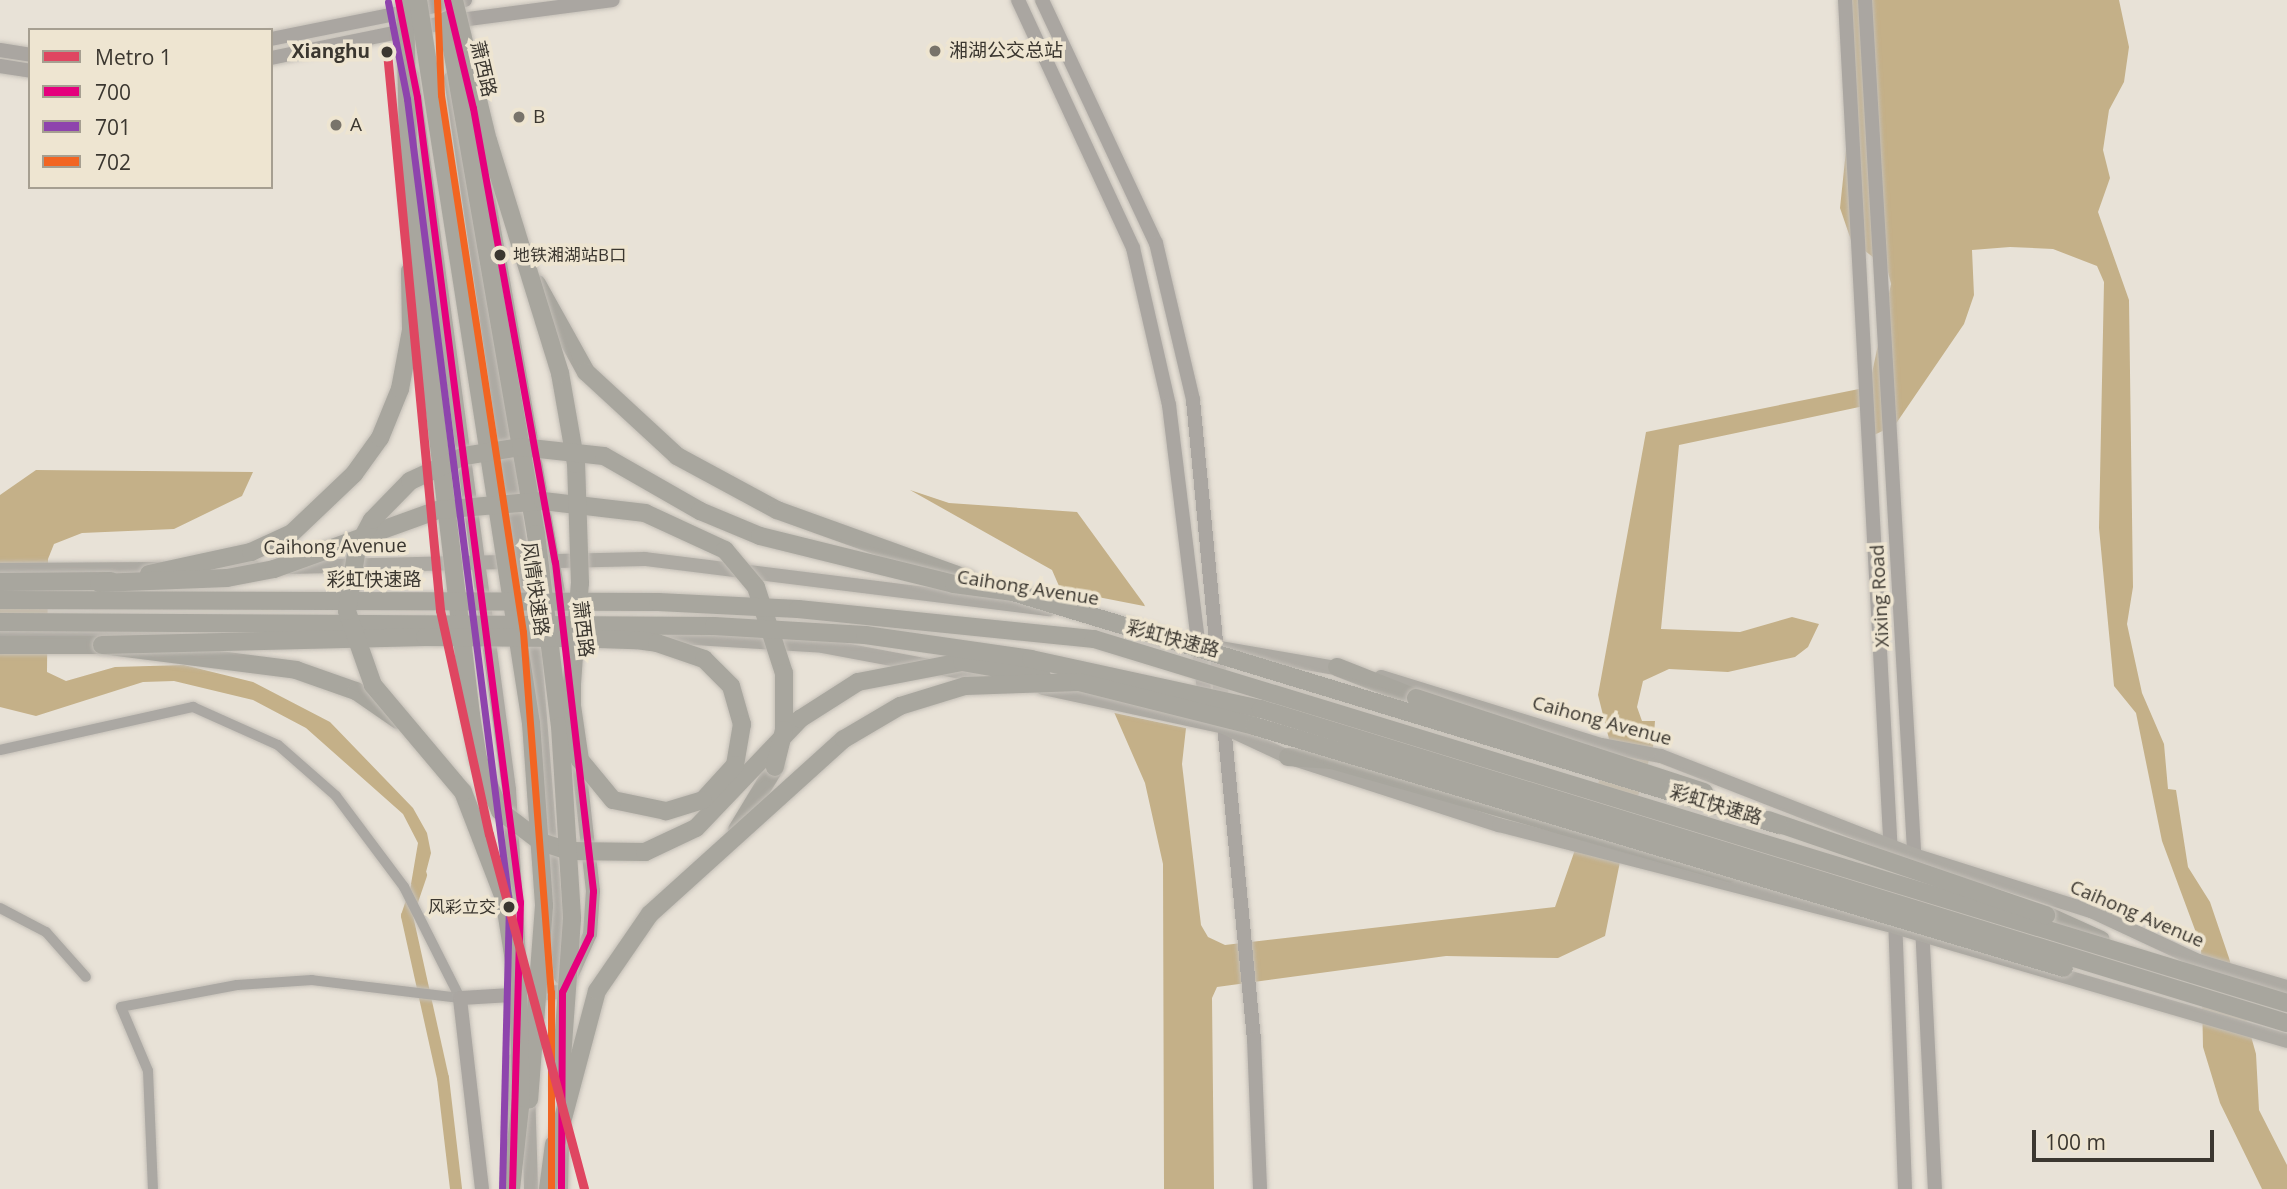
<!DOCTYPE html>
<html>
<head>
<meta charset="utf-8">
<style>
  body { margin:0 }
  #map { position:relative; width:2287px; height:1189px; overflow:hidden; background:#e8e2d7; font-family:"Open Sans","Noto Sans SC",sans-serif }
  div>[style] { position:absolute }
  [style*='--x'] { left:calc(var(--x)*1px); top:calc(var(--y)*1px); width:calc(var(--w)*1px); rotate:calc(var(--a)*1deg) }
  .water>* { inset:0; background:#c4b088 }
  .pier>* { inset:0; background:#e8e2d7 }
  .canal>* { height:12px; margin:-6px; padding:0 6px; transform-origin:6px; border-radius:6px; background:#c4b088 }
  .roads { filter:drop-shadow(0 0 2px #c4bfb7) drop-shadow(0 0 2px #c4bfb7) }
  .street>* { height:10px; margin:-5px; padding:0 5px; transform-origin:5px; border-radius:5px; background:#aba8a3 }
  .secondary>* { height:14px; margin:-7px; padding:0 7px; transform-origin:7px; border-radius:7px; background:#aaa6a1 }
  .primary>* { height:14px; margin:-7px; padding:0 7px; transform-origin:7px; border-radius:7px; background:#adaaa3 }
  .highway>* { height:18px; margin:-9px; padding:0 9px; transform-origin:9px; border-radius:9px; background:#a8a69e }
  .bridges { filter:drop-shadow(0 0 2px #c4bfb7) drop-shadow(0 0 2px #c4bfb7) }
  .highway-bridge>* { height:18px; margin:-9px; padding:0 9px; transform-origin:9px; border-radius:9px; background:#a8a69e }
  .bus-1>* { height:7px; margin:-3.5px; padding:0 3.5px; transform-origin:3.5px; border-radius:3.5px; background:#e5007d }
  .bus-2>* { height:7px; margin:-3.5px; padding:0 3.5px; transform-origin:3.5px; border-radius:3.5px; background:#8e44ad }
  .bus-3>* { height:7px; margin:-3.5px; padding:0 3.5px; transform-origin:3.5px; border-radius:3.5px; background:#f26522 }
  .metro-1>* { height:9px; margin:-4.5px; padding:0 4.5px; transform-origin:4.5px; border-radius:4.5px; background:#df4661 }
  .dots>* { width:19px; height:19px; translate:-50% -50%; box-sizing:border-box; border:4px solid #eee5d1; border-radius:50% }
  span { translate:-50% -50%; white-space:nowrap; text-align:center; line-height:1.15; -webkit-text-stroke:7px #eee5d1; paint-order:stroke }
  .bus-label { font-size:17px; color:#3b3730 }
  .left { translate:0 -50%; text-align:left }
  .right { translate:-100% -50%; text-align:right }
  .poi-label { font-size:19px; color:#3b3730 }
  .stop-label { font-size:19px; color:#3b3730; font-weight:700 }
  .street-label { font-size:19px; color:#3b3730 }
  .legend { position:absolute; left:28px; top:28px; width:245px; height:161px; box-sizing:border-box; background:#eee5d1; border:2px solid #a69f91; margin:0; padding:9px 12px; list-style:none; font-size:21px; color:#3b3730 }
  .legend li { display:flex; align-items:center; gap:14px; height:35px }
  .legend b { width:35px; border:2px solid #a69f91 }
  .scale { position:absolute; left:2032px; top:1130px; width:182px; height:32px; box-sizing:border-box; border:4px solid #3b3730; border-top:0; padding-left:9px; font-size:21px; line-height:24px; white-space:nowrap; color:#3b3730; -webkit-text-stroke:5px #eee5d1; paint-order:stroke }
</style>
</head>
<body>
<div id="map">
  <div class="water">
    <i style="clip-path:polygon(1840px 0,2119px 0,2129px 47px,2124px 82px,2109px 110px,2103px 150px,2110px 178px,2098px 212px,2129px 300px,2133px 587px,2127px 624px,2142px 693px,2164px 744px,2168px 789px,2176px 790px,2188px 867px,2210px 902px,2229px 958px,2256px 1054px,2259px 1110px,2287px 1165px,2287px 1189px,2262px 1189px,2220px 1103px,2203px 1047px,2201px 946px,2162px 841px,2136px 713px,2114px 686px,2099px 528px,2104px 282px,2097px 266px,2053px 249px,2010px 247px,1972px 250px,1974px 295px,1964px 324px,1895px 425px,1874px 435px,1864px 406px,1679px 445px,1661px 629px,1740px 632px,1792px 617px,1819px 624px,1808px 647px,1795px 657px,1728px 672px,1669px 669px,1643px 681px,1637px 707px,1642px 721px,1655px 721px,1653px 747px,1624px 842px,1605px 936px,1558px 958px,1446px 956px,1217px 987px,1212px 998px,1214px 1189px,1164px 1189px,1163px 864px,1145px 783px,1052px 570px,910px 490px,949px 503px,1077px 512px,1144px 604px,1188px 710px,1182px 764px,1201px 925px,1208px 937px,1225px 945px,1555px 907px,1605px 764px,1609px 739px,1598px 695px,1646px 432px,1869px 387px,1891px 284px,1887px 268px,1851px 240px,1840px 208px,1847px 141px)"></i>
    <i style="clip-path:polygon(36px 470px,253px 472px,242px 496px,174px 529px,82px 533px,54px 544px,48px 559px,47px 672px,66px 681px,115px 667px,184px 665px,253px 682px,330px 722px,413px 808px,427px 833px,431px 853px,420px 895px,411px 884px,418px 843px,403px 814px,306px 728px,253px 700px,174px 681px,143px 682px,36px 716px,0 707px,0 495px)"></i>
  </div>
  <div class="pier">
    <i style="clip-path:polygon(1057px 589px,1149px 607px,1192px 709px,1190px 729px,1110px 712px)"></i>
  </div>
  <div class="canal">
    <i style="--x:421;--y:875;--w:43;--a:108.9"></i>
    <i style="--x:407;--y:916;--w:166;--a:77.5"></i>
    <i style="--x:443;--y:1078;--w:112;--a:83.3"></i>
  </div>
  <div class="roads">
    <div class="street">
      <i style="--x:0;--y:750;--w:198;--a:-12.6"></i>
      <i style="--x:193;--y:707;--w:93;--a:24.1"></i>
      <i style="--x:278;--y:745;--w:77;--a:41.3"></i>
      <i style="--x:336;--y:796;--w:114;--a:53.2"></i>
      <i style="--x:404;--y:887;--w:124;--a:63.2"></i>
      <i style="--x:460;--y:998;--w:149;--a:-173.1"></i>
      <i style="--x:312;--y:980;--w:75;--a:176.2"></i>
      <i style="--x:237;--y:985;--w:118;--a:169.3"></i>
      <i style="--x:121;--y:1007;--w:69;--a:67.1"></i>
      <i style="--x:148;--y:1071;--w:118;--a:87.6"></i>
      <i style="--x:0;--y:908;--w:52;--a:27.6"></i>
      <i style="--x:46;--y:932;--w:60;--a:48.4"></i>
    </div>
    <div class="secondary">
      <i style="--x:1018;--y:0;--w:273;--a:65.1"></i>
      <i style="--x:1133;--y:248;--w:161;--a:77.1"></i>
      <i style="--x:1169;--y:405;--w:302;--a:83"></i>
      <i style="--x:1042;--y:0;--w:268;--a:64.9"></i>
      <i style="--x:1156;--y:243;--w:161;--a:76.7"></i>
      <i style="--x:1193;--y:400;--w:642;--a:84.55"></i>
      <i style="--x:1254;--y:1039;--w:150;--a:87.7"></i>
      <i style="--x:1845;--y:0;--w:856;--a:86.92"></i>
      <i style="--x:1865;--y:0;--w:867;--a:86.7"></i>
      <i style="--x:271;--y:39;--w:198;--a:-11.4"></i>
      <i style="--x:0;--y:50;--w:30;--a:9"></i>
      <i style="--x:271;--y:58;--w:186;--a:-11.5"></i>
      <i style="--x:453;--y:21;--w:161;--a:-7.5"></i>
      <i style="--x:0;--y:66;--w:30;--a:9"></i>
      <i style="--x:1895;--y:917;--w:272;--a:87.9"></i>
      <i style="--x:1922;--y:925;--w:264;--a:87.2"></i>
      <i style="--x:482;--y:1189;--w:192;--a:-96.6"></i>
      <i style="--x:460;--y:998;--w:102;--a:-3.4"></i>
    </div>
    <div class="primary">
      <i style="--x:412;--y:75;--w:722;--a:82.27"></i>
      <i style="--x:509;--y:790;--w:170;--a:86.6"></i>
      <i style="--x:451;--y:78;--w:559;--a:81.57"></i>
      <i style="--x:533;--y:631;--w:347;--a:85.4"></i>
      <i style="--x:475;--y:122;--w:518;--a:79.99"></i>
      <i style="--x:288;--y:567;--w:357;--a:-1.3"></i>
      <i style="--x:645;--y:559;--w:407;--a:7.1"></i>
      <i style="--x:201;--y:568;--w:53;--a:-1.1"></i>
      <i style="--x:0;--y:570;--w:160;--a:-0.4"></i>
      <i style="--x:0;--y:632;--w:251;--a:0.2"></i>
      <i style="--x:645;--y:635;--w:178;--a:3.5"></i>
      <i style="--x:823;--y:646;--w:183;--a:10.7"></i>
      <i style="--x:1215;--y:647;--w:134;--a:9.9"></i>
      <i style="--x:1381;--y:677;--w:230;--a:17.2"></i>
      <i style="--x:1601;--y:745;--w:61;--a:10.4"></i>
      <i style="--x:1661;--y:756;--w:272;--a:21.4"></i>
      <i style="--x:1914;--y:855;--w:186;--a:17.6"></i>
      <i style="--x:2091;--y:911;--w:118;--a:25"></i>
      <i style="--x:2198;--y:961;--w:93;--a:16.3"></i>
      <i style="--x:1043;--y:688;--w:182;--a:12.1"></i>
      <i style="--x:1221;--y:726;--w:74;--a:24.8"></i>
      <i style="--x:1288;--y:757;--w:222;--a:17.9"></i>
      <i style="--x:1499;--y:825;--w:409;--a:14.4"></i>
      <i style="--x:1895;--y:927;--w:408;--a:16.2"></i>
      <i style="--x:568;--y:983;--w:54;--a:-65.8"></i>
      <i style="--x:590;--y:934;--w:43;--a:-86"></i>
      <i style="--x:593;--y:891;--w:135;--a:-96.4"></i>
      <i style="--x:528;--y:1091;--w:98;--a:88.2"></i>
      <i style="--x:510;--y:1135;--w:74;--a:-87.7"></i>
      <i style="--x:561;--y:1189;--w:48;--a:-88.8"></i>
    </div>
    <div class="highway">
      <i style="--x:537;--y:284;--w:101;--a:60.9"></i>
      <i style="--x:586;--y:372;--w:124;--a:42.7"></i>
      <i style="--x:677;--y:456;--w:114;--a:28.4"></i>
      <i style="--x:777;--y:510;--w:204;--a:19.8"></i>
      <i style="--x:0;--y:645;--w:102;--a:0"></i>
      <i style="--x:102;--y:645;--w:196;--a:7.3"></i>
      <i style="--x:296;--y:670;--w:64;--a:19.3"></i>
      <i style="--x:356;--y:691;--w:51;--a:34.6"></i>
      <i style="--x:1337;--y:667;--w:85;--a:21.4"></i>
      <i style="--x:1288;--y:757;--w:44;--a:3.9"></i>
      <i style="--x:1332;--y:760;--w:414;--a:15.9"></i>
      <i style="--x:737;--y:830;--w:74;--a:-58.9"></i>
      <i style="--x:2046;--y:915;--w:60;--a:24.4"></i>
    </div>
  </div>
  <div class="bridges">
    <div class="highway-bridge">
      <i style="--x:405;--y:0;--w:194;--a:88.8"></i>
      <i style="--x:409;--y:194;--w:525;--a:83.21"></i>
      <i style="--x:471;--y:715;--w:45;--a:81"></i>
      <i style="--x:478;--y:759;--w:56;--a:67.1"></i>
      <i style="--x:500;--y:811;--w:51;--a:37.1"></i>
      <i style="--x:541;--y:842;--w:29;--a:18"></i>
      <i style="--x:569;--y:851;--w:76;--a:0.8"></i>
      <i style="--x:645;--y:852;--w:56;--a:-25.2"></i>
      <i style="--x:696;--y:828;--w:151;--a:-46.3"></i>
      <i style="--x:800;--y:719;--w:69;--a:-32.5"></i>
      <i style="--x:858;--y:682;--w:106;--a:-10.9"></i>
      <i style="--x:962;--y:662;--w:81;--a:9.9"></i>
      <i style="--x:418;--y:0;--w:732;--a:81.12"></i>
      <i style="--x:531;--y:723;--w:183;--a:85.9"></i>
      <i style="--x:544;--y:906;--w:194;--a:94.4"></i>
      <i style="--x:447;--y:20;--w:522;--a:80.18"></i>
      <i style="--x:536;--y:534;--w:193;--a:82.9"></i>
      <i style="--x:560;--y:726;--w:193;--a:86.4"></i>
      <i style="--x:572;--y:919;--w:166;--a:94.1"></i>
      <i style="--x:149;--y:574;--w:104;--a:-12.2"></i>
      <i style="--x:251;--y:552;--w:45;--a:-24.9"></i>
      <i style="--x:292;--y:533;--w:86;--a:-43.6"></i>
      <i style="--x:354;--y:474;--w:44;--a:-54.2"></i>
      <i style="--x:380;--y:438;--w:53;--a:-67.8"></i>
      <i style="--x:400;--y:389;--w:60;--a:-79.4"></i>
      <i style="--x:411;--y:330;--w:59;--a:-91"></i>
      <i style="--x:0;--y:582;--w:111;--a:-0.5"></i>
      <i style="--x:99;--y:583;--w:128;--a:-2.2"></i>
      <i style="--x:227;--y:578;--w:48;--a:-10.8"></i>
      <i style="--x:274;--y:569;--w:174;--a:-19.8"></i>
      <i style="--x:438;--y:510;--w:105;--a:-4.9"></i>
      <i style="--x:543;--y:501;--w:103;--a:6.7"></i>
      <i style="--x:645;--y:513;--w:88;--a:24.8"></i>
      <i style="--x:725;--y:550;--w:48;--a:50"></i>
      <i style="--x:756;--y:587;--w:90;--a:72"></i>
      <i style="--x:784;--y:673;--w:57;--a:90"></i>
      <i style="--x:784;--y:730;--w:38;--a:104"></i>
      <i style="--x:0;--y:600;--w:658;--a:0.17"></i>
      <i style="--x:658;--y:602;--w:140;--a:2.9"></i>
      <i style="--x:798;--y:609;--w:298;--a:5.8"></i>
      <i style="--x:1094;--y:639;--w:1247;--a:16.97"></i>
      <i style="--x:0;--y:622;--w:714;--a:0.32"></i>
      <i style="--x:714;--y:626;--w:151;--a:3.4"></i>
      <i style="--x:865;--y:635;--w:168;--a:8.2"></i>
      <i style="--x:1031;--y:659;--w:235;--a:12.3"></i>
      <i style="--x:1261;--y:709;--w:1073;--a:17.02"></i>
      <i style="--x:102;--y:645;--w:323;--a:-1.4"></i>
      <i style="--x:425;--y:637;--w:139;--a:0.4"></i>
      <i style="--x:564;--y:638;--w:35;--a:2"></i>
      <i style="--x:599;--y:639;--w:37;--a:2"></i>
      <i style="--x:636;--y:640;--w:21;--a:8"></i>
      <i style="--x:657;--y:643;--w:50;--a:18.8"></i>
      <i style="--x:704;--y:659;--w:38;--a:45"></i>
      <i style="--x:731;--y:686;--w:40;--a:74"></i>
      <i style="--x:742;--y:724;--w:42;--a:99.7"></i>
      <i style="--x:735;--y:765;--w:47;--a:132.4"></i>
      <i style="--x:703;--y:800;--w:39;--a:163"></i>
      <i style="--x:666;--y:811;--w:54;--a:-168.3"></i>
      <i style="--x:613;--y:800;--w:52;--a:-129.5"></i>
      <i style="--x:580;--y:760;--w:55;--a:-98.4"></i>
      <i style="--x:572;--y:706;--w:22;--a:-90"></i>
      <i style="--x:572;--y:684;--w:27;--a:-86"></i>
      <i style="--x:574;--y:657;--w:74;--a:-85.4"></i>
      <i style="--x:580;--y:583;--w:119;--a:-91.9"></i>
      <i style="--x:576;--y:464;--w:92;--a:-100"></i>
      <i style="--x:560;--y:373;--w:243;--a:-107.2"></i>
      <i style="--x:488;--y:141;--w:145;--a:-103.6"></i>
      <i style="--x:1416;--y:698;--w:303;--a:18.1"></i>
      <i style="--x:1768;--y:820;--w:294;--a:18.9"></i>
      <i style="--x:553;--y:1156;--w:171;--a:-75.1"></i>
      <i style="--x:597;--y:991;--w:93;--a:-55.5"></i>
      <i style="--x:650;--y:914;--w:261;--a:-42.1"></i>
      <i style="--x:844;--y:739;--w:65;--a:-30.5"></i>
      <i style="--x:900;--y:706;--w:68;--a:-17.1"></i>
      <i style="--x:965;--y:686;--w:114;--a:-2"></i>
      <i style="--x:1079;--y:682;--w:180;--a:14.1"></i>
      <i style="--x:1254;--y:726;--w:845;--a:16.63"></i>
      <i style="--x:511;--y:1189;--w:92;--a:-83.7"></i>
      <i style="--x:521;--y:1098;--w:112;--a:-91.5"></i>
      <i style="--x:518;--y:986;--w:89;--a:-99"></i>
      <i style="--x:504;--y:898;--w:114;--a:-111.1"></i>
      <i style="--x:463;--y:792;--w:140;--a:-130.1"></i>
      <i style="--x:373;--y:685;--w:78;--a:-109.4"></i>
      <i style="--x:347;--y:611;--w:64;--a:-81"></i>
      <i style="--x:357;--y:548;--w:32;--a:-62"></i>
      <i style="--x:372;--y:520;--w:54;--a:-45.7"></i>
      <i style="--x:410;--y:481;--w:60;--a:-24.8"></i>
      <i style="--x:464;--y:456;--w:58;--a:-9"></i>
      <i style="--x:521;--y:447;--w:83;--a:6.2"></i>
      <i style="--x:604;--y:456;--w:111;--a:29.8"></i>
      <i style="--x:700;--y:511;--w:65;--a:22.6"></i>
      <i style="--x:760;--y:536;--w:200;--a:13.9"></i>
      <i style="--x:954;--y:584;--w:60;--a:7.7"></i>
      <i style="--x:1013;--y:592;--w:801;--a:16.92"></i>
      <i style="--x:548;--y:1189;--w:45;--a:-82.4"></i>
    </div>
  </div>
  <div class="bus-1">
    <i style="--x:398;--y:0;--w:99;--a:78.9"></i>
    <i style="--x:417;--y:97;--w:812;--a:82.71"></i>
    <i style="--x:520;--y:902;--w:287;--a:91.6"></i>
    <i style="--x:447;--y:0;--w:111;--a:76.5"></i>
    <i style="--x:473;--y:108;--w:461;--a:79.8"></i>
    <i style="--x:555;--y:562;--w:331;--a:83.4"></i>
    <i style="--x:593;--y:891;--w:43;--a:94"></i>
    <i style="--x:590;--y:934;--w:64;--a:115.8"></i>
    <i style="--x:562;--y:992;--w:197;--a:90.3"></i>
  </div>
  <div class="bus-2">
    <i style="--x:388;--y:2;--w:99;--a:78.9"></i>
    <i style="--x:407;--y:99;--w:810;--a:82.77"></i>
    <i style="--x:509;--y:903;--w:286;--a:91.4"></i>
  </div>
  <div class="bus-3">
    <i style="--x:437;--y:0;--w:95;--a:87.6"></i>
    <i style="--x:441;--y:95;--w:543;--a:81.32"></i>
    <i style="--x:523;--y:632;--w:361;--a:85.6"></i>
    <i style="--x:551;--y:992;--w:197;--a:90"></i>
  </div>
  <div class="metro-1">
    <i style="--x:387;--y:52;--w:561;--a:84.57"></i>
    <i style="--x:440;--y:610;--w:229;--a:77.7"></i>
    <i style="--x:489;--y:834;--w:367;--a:75"></i>
  </div>
  <div class="dots">
    <i style="left:935px;top:51px;background:#78736a"></i>
    <i style="left:387px;top:52px;background:#3b3730"></i>
    <i style="left:519px;top:117px;background:#78736a"></i>
    <i style="left:336px;top:125px;background:#78736a"></i>
    <i style="left:500px;top:255px;background:#3b3730"></i>
    <i style="left:509px;top:907px;background:#3b3730"></i>
  </div>
  <div class="bus-label">
    <span class="left" style="left:513px;top:255px">地铁湘湖站B口</span>
    <span class="right" style="left:496px;top:907px">风彩立交</span>
  </div>
  <div class="poi-label">
    <span class="left" style="left:949px;top:51px">湘湖公交总站</span>
    <span class="left" style="left:533px;top:117px">B</span>
    <span class="left" style="left:350px;top:125px">A</span>
  </div>
  <div class="stop-label">
    <span class="right" style="left:370px;top:52px">Xianghu</span>
  </div>
  <div class="street-label">
    <span style="left:483px;top:69px;rotate:77deg">萧西路</span>
    <span style="left:335px;top:547px;rotate:-1deg">Caihong Avenue</span>
    <span style="left:374px;top:580px">彩虹快速路</span>
    <span style="left:1028px;top:588px;rotate:9deg">Caihong Avenue</span>
    <span style="left:535px;top:589px;rotate:82deg">风情快速路</span>
    <span style="left:1880px;top:596px;rotate:-93deg">Xixing Road</span>
    <span style="left:583px;top:629px;rotate:83deg">萧西路</span>
    <span style="left:1173px;top:639px;rotate:15deg">彩虹快速路</span>
    <span style="left:1602px;top:721px;rotate:15deg">Caihong Avenue</span>
    <span style="left:1716px;top:805px;rotate:17deg">彩虹快速路</span>
    <span style="left:2137px;top:914px;rotate:23deg">Caihong Avenue</span>
  </div>
  <ul class="legend">
  <li><b style="height:9px;background:#df4661"></b>Metro 1</li>
  <li><b style="height:9px;background:#e5007d"></b>700</li>
  <li><b style="height:9px;background:#8e44ad"></b>701</li>
  <li><b style="height:9px;background:#f26522"></b>702</li>
  </ul>
  <div class="scale">100 m</div>
</div>
</body>
</html>
